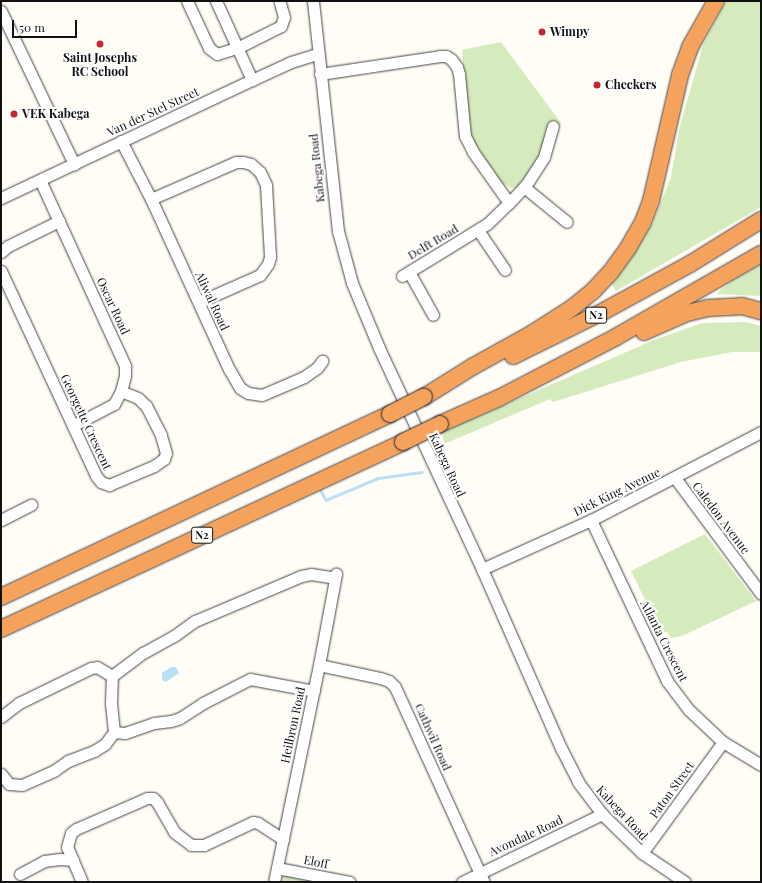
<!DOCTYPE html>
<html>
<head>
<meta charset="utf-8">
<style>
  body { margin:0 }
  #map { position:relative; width:762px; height:883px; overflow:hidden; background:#fffdf5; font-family:"Playfair Display",serif }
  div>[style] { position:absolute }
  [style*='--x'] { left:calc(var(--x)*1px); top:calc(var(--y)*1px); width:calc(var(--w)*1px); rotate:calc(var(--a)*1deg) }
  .green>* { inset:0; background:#d5ebbd }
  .water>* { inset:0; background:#b9e0f7 }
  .stream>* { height:2.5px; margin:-1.25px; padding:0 1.25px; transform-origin:1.25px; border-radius:1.25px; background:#b9e0f7 }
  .roads { filter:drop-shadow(0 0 1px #444) drop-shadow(0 0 1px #444) }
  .minor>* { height:11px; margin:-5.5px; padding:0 5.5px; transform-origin:5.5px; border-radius:5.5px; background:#fff }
  .highway>* { height:16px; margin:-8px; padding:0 8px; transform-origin:8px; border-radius:8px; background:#f5a25d }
  .bridges { filter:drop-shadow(0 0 1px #222) drop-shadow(0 0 1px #222) }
  .highway-bridge>* { height:16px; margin:-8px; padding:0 8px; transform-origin:8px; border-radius:8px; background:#f5a25d }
  .dots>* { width:11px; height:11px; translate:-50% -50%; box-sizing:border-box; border:2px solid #fff; border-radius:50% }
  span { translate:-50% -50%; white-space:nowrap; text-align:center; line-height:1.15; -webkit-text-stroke:4px #fff; paint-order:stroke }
  .shield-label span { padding:1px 3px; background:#fff; border:1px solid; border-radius:3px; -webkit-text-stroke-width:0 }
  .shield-label { font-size:11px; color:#111; font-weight:700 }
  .poi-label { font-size:12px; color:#111; font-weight:700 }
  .left { translate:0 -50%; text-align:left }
  .street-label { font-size:12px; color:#111 }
  .frame { position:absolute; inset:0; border:2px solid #111; pointer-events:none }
  .scale { position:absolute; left:12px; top:20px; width:65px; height:18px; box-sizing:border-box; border:2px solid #111; border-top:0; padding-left:5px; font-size:12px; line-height:14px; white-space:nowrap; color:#111; -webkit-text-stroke:3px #fff; paint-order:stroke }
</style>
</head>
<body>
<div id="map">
  <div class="green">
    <i style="clip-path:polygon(726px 1px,761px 1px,761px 207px,616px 291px,609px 280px,633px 254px,653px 223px,671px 177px,680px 126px,703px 45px)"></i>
    <i style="clip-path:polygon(501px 42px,561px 123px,559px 128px,552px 121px,538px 163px,516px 188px,511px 188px,502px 183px,473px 145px,468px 127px,462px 50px)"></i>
    <i style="clip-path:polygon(761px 264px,761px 296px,716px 294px,732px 281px)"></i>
    <i style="clip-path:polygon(746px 322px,761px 326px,761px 352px,732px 352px,681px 362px,553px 402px,550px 399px,444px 444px,442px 432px,654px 340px,702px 323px)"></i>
    <i style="clip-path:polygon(705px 534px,756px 601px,682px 636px,671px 638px,667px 631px,662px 634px,631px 571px)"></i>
    <i style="clip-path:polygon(288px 875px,329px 882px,279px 882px,283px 877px)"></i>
  </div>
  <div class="water">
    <i style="clip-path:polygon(171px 667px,176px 667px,179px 673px,166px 682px,162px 680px,162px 673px)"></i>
  </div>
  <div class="stream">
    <i style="--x:321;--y:491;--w:10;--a:61"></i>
    <i style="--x:326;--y:500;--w:56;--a:-22.9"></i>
    <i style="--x:378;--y:478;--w:44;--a:-7.8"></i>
  </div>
  <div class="roads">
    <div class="minor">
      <i style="--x:187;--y:1;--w:52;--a:64.9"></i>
      <i style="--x:209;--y:48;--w:10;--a:37"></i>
      <i style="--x:217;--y:54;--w:21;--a:-17"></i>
      <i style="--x:237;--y:48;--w:49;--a:-26.6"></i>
      <i style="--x:281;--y:26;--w:9;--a:-72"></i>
      <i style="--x:284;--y:17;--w:15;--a:-106"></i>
      <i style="--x:216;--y:1;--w:87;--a:65.5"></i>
      <i style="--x:313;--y:1;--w:231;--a:83.8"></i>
      <i style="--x:338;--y:231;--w:54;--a:74.9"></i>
      <i style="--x:352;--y:283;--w:70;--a:67.4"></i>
      <i style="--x:379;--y:348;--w:244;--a:65"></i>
      <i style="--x:482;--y:569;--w:198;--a:66.2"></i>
      <i style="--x:562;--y:750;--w:36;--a:63"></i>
      <i style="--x:578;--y:782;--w:40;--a:53"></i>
      <i style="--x:602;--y:814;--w:56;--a:44.3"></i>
      <i style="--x:642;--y:853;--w:52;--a:34"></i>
      <i style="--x:1;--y:11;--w:170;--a:64.5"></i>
      <i style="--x:320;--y:74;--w:121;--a:-8.5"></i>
      <i style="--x:440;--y:56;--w:6;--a:0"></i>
      <i style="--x:446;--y:56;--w:6;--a:31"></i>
      <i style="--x:451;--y:59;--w:10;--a:53"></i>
      <i style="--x:457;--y:67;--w:7;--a:74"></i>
      <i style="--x:459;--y:74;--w:62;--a:84.5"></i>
      <i style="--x:465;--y:136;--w:18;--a:63"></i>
      <i style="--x:473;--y:152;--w:62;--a:54.8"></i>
      <i style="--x:121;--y:141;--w:65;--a:62.7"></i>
      <i style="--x:151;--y:199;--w:187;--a:65.4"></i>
      <i style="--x:229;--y:369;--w:22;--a:60"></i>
      <i style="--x:240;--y:388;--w:9;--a:32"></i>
      <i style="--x:248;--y:393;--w:14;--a:8"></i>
      <i style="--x:262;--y:395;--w:46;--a:-23.2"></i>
      <i style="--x:304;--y:377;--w:16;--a:-35"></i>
      <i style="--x:317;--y:368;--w:9;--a:-54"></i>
      <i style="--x:40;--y:180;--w:205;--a:65.4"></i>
      <i style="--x:125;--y:366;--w:10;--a:90"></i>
      <i style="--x:125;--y:376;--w:16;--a:105"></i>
      <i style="--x:121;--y:391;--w:15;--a:118"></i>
      <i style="--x:114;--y:404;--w:45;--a:152.3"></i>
      <i style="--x:524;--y:187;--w:55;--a:39.1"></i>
      <i style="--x:1;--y:198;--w:277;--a:-25.2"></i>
      <i style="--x:252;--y:80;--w:43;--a:-24.8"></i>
      <i style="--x:291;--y:62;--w:28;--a:-17"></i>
      <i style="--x:151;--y:199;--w:93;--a:-23.5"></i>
      <i style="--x:236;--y:162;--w:7;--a:0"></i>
      <i style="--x:243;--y:162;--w:8;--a:14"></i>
      <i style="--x:251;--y:164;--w:12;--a:42"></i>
      <i style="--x:260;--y:172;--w:14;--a:65"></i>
      <i style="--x:266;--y:185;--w:72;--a:86.8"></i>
      <i style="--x:270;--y:257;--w:7;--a:106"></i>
      <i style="--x:268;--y:264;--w:14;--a:126"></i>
      <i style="--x:260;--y:275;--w:67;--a:156.1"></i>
      <i style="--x:478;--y:230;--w:48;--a:56"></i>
      <i style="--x:1;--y:252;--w:9;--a:-41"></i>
      <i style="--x:8;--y:246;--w:57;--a:-26.1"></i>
      <i style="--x:1;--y:271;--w:226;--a:65.1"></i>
      <i style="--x:96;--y:476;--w:8;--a:50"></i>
      <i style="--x:101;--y:482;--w:9;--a:21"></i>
      <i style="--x:109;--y:485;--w:49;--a:-22.9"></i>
      <i style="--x:154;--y:466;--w:12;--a:-35"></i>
      <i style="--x:164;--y:459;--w:6;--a:-72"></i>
      <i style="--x:166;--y:453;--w:19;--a:-106"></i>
      <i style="--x:161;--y:435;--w:33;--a:-117"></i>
      <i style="--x:146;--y:406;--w:11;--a:-135"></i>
      <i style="--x:138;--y:398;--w:18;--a:-158"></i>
      <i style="--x:409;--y:272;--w:49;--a:60.8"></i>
      <i style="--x:402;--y:276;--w:100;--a:-31.5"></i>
      <i style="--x:487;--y:224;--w:30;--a:-44"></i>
      <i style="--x:509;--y:203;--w:25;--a:-47"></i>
      <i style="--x:526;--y:185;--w:33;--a:-57"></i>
      <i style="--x:544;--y:157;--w:32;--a:-74"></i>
      <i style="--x:675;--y:478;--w:144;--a:53.4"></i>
      <i style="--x:1;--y:520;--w:34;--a:-27"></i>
      <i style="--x:591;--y:520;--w:178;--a:64.7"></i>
      <i style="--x:667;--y:681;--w:36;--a:53"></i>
      <i style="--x:689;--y:710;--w:47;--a:43.3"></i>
      <i style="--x:723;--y:742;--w:44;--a:31.2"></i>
      <i style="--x:482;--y:569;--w:120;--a:-24.2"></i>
      <i style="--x:591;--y:520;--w:191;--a:-27.4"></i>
      <i style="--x:319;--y:665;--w:62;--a:12"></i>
      <i style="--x:380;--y:678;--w:9;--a:18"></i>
      <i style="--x:389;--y:681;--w:8;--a:45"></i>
      <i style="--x:395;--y:687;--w:214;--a:65.5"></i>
      <i style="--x:1;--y:717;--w:23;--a:-38"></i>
      <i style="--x:19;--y:703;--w:80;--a:-25.9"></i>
      <i style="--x:91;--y:668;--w:6;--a:-9"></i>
      <i style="--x:97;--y:667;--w:17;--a:31"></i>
      <i style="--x:114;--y:732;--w:11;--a:5"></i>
      <i style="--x:125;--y:733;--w:31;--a:-19"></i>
      <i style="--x:154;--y:723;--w:17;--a:-7"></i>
      <i style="--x:171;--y:721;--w:9;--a:-18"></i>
      <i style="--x:180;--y:718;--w:27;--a:-33"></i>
      <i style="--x:203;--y:703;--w:53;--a:-27.1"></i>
      <i style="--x:250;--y:679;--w:65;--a:10.6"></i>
      <i style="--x:1;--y:774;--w:13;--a:51"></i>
      <i style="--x:9;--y:784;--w:13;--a:4"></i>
      <i style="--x:22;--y:785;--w:36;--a:-24"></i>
      <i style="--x:55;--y:770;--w:16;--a:-35"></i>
      <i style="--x:68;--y:761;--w:28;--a:-21"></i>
      <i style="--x:94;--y:751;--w:13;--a:-32"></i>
      <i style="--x:105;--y:744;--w:15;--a:-53"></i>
      <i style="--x:114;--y:732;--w:29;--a:-96"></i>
      <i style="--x:111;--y:703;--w:27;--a:-88"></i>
      <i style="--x:112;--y:676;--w:39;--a:-37"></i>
      <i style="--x:143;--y:653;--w:35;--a:-29"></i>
      <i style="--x:174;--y:636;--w:26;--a:-36"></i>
      <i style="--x:195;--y:621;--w:115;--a:-23"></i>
      <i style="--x:301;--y:576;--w:10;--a:-11"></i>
      <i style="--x:311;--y:574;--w:24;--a:9"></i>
      <i style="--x:642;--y:853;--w:137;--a:-53.9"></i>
      <i style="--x:277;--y:868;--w:74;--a:10.9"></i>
      <i style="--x:20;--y:874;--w:27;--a:-28"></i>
      <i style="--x:44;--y:861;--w:16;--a:-7"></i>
      <i style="--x:60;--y:859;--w:13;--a:4"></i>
      <i style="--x:82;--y:882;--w:38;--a:-113"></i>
      <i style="--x:67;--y:847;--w:15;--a:-74"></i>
      <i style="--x:71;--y:833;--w:6;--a:-39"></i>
      <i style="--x:76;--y:829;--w:77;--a:-23.6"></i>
      <i style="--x:147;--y:798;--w:6;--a:0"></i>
      <i style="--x:153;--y:798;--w:6;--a:45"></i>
      <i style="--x:157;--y:802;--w:34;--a:60"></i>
      <i style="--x:174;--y:832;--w:21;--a:37"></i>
      <i style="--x:191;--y:845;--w:13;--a:0"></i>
      <i style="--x:204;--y:845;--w:54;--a:-25.1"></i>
      <i style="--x:253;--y:822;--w:5;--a:11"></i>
      <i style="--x:258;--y:823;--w:30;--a:33"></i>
      <i style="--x:274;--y:882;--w:222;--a:-78.3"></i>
      <i style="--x:319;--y:665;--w:93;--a:-79.4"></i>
      <i style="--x:462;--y:882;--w:156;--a:-25.9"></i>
    </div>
    <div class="highway">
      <i style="--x:644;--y:332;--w:47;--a:-23.8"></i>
      <i style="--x:687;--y:313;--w:22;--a:-13"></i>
      <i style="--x:708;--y:308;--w:34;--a:-3"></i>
      <i style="--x:742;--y:306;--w:20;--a:15"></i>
      <i style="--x:513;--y:356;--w:102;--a:-26.3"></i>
      <i style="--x:604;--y:311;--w:98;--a:-28.7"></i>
      <i style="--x:690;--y:264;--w:84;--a:-31.8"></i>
      <i style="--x:424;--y:397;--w:57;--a:-32"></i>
      <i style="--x:472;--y:367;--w:70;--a:-29.1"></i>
      <i style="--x:533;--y:333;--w:46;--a:-32.7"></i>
      <i style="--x:572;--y:308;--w:26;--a:-39"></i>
      <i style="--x:592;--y:292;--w:26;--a:-47"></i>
      <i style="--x:610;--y:273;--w:31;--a:-54"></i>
      <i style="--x:628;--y:248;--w:30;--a:-60"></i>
      <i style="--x:643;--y:222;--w:22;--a:-69"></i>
      <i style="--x:651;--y:201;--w:129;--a:-77"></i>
      <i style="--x:680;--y:75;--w:30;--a:-70"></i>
      <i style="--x:690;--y:47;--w:53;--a:-60.5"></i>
      <i style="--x:440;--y:424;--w:64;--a:-23.8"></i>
      <i style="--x:499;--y:398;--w:132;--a:-27.5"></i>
      <i style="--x:616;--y:337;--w:167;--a:-29.8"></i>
      <i style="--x:1;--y:597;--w:430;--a:-25.2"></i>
      <i style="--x:1;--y:629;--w:443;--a:-24.9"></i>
    </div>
  </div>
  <div class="bridges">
    <div class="highway-bridge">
      <i style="--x:390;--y:414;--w:38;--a:-27"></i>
      <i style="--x:403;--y:442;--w:41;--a:-25.9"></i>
    </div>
  </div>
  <div class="dots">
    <i style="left:542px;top:32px;background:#c4262e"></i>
    <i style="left:100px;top:44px;background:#c4262e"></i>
    <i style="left:597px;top:85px;background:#c4262e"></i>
    <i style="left:14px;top:114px;background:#c4262e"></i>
  </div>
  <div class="shield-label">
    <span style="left:596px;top:315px">N2</span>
    <span style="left:202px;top:535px">N2</span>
  </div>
  <div class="poi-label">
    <span class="left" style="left:550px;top:32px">Wimpy</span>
    <span style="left:100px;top:65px">Saint Josephs<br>RC School</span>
    <span class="left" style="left:605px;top:85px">Checkers</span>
    <span class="left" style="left:22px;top:114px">VEK Kabega</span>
  </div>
  <div class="street-label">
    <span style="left:153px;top:112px;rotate:-25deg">Van der Stel Street</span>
    <span style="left:317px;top:168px;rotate:-96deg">Kabega Road</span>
    <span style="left:433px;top:242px;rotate:-31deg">Delft Road</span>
    <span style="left:212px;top:301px;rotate:65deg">Aliwal Road</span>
    <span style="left:113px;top:306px;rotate:65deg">Oscar Road</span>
    <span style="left:86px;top:422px;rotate:65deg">Georgette Crescent</span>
    <span style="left:447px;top:465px;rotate:65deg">Kabega Road</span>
    <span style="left:617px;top:492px;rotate:-26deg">Dick King Avenue</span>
    <span style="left:721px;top:518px;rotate:53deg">Caledon Avenue</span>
    <span style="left:664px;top:641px;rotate:63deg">Atlanta Crescent</span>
    <span style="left:293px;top:725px;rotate:-78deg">Heilbron Road</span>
    <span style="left:433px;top:737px;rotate:66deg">Cathwil Road</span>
    <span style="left:672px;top:790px;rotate:-54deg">Paton Street</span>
    <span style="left:622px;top:813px;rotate:47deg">Kabega Road</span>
    <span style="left:526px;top:836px;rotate:-25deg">Avondale Road</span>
    <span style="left:316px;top:862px;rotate:11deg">Eloff</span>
  </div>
  <div class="frame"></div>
  <div class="scale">50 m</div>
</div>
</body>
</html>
